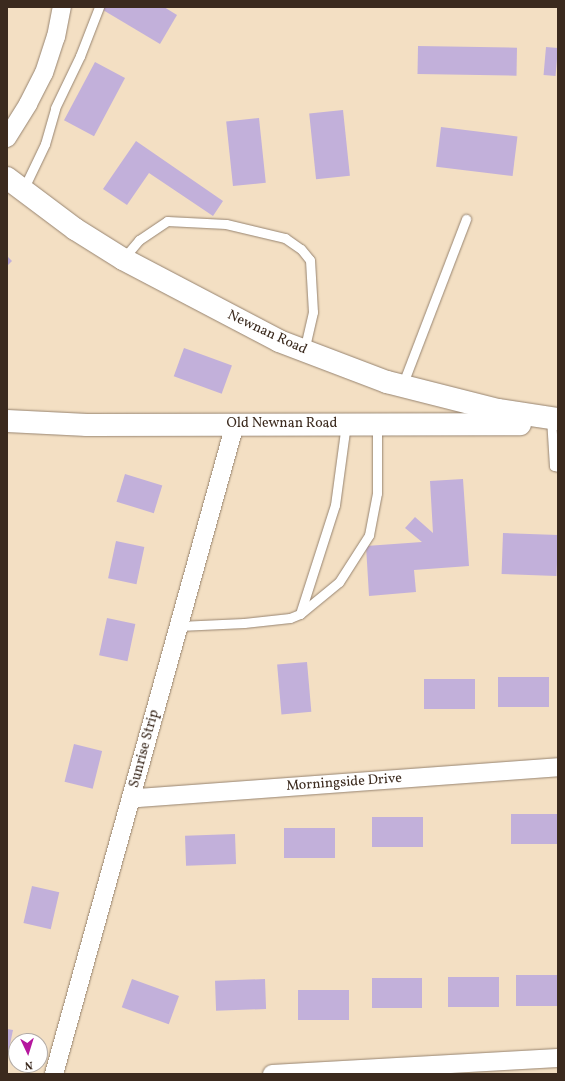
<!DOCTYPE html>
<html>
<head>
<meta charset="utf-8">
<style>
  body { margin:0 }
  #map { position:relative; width:565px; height:1081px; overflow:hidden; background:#f3dfc3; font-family:Vollkorn,serif }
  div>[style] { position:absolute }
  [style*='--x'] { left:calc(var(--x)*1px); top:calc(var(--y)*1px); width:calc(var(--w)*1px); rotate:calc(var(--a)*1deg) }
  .building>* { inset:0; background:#c2b0da; transform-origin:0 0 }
  .roads { filter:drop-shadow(0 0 1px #978470) drop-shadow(0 0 1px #978470) }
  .lane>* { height:9px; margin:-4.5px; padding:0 4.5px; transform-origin:4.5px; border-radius:4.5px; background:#fff }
  .street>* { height:18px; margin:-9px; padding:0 9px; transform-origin:9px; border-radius:9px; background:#fff }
  .secondary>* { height:22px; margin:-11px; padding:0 11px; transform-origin:11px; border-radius:11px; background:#fff }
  span { translate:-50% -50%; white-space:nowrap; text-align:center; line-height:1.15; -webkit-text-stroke:3px #fff; paint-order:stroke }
  .street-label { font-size:14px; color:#3b2a1e }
  .frame { position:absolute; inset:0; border:8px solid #3b2a1e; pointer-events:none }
  .north { position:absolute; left:8px; top:1033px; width:40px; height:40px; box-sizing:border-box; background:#fff; border:1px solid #b1aaa5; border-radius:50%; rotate:176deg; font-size:11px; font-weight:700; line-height:16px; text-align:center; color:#3b2a1e }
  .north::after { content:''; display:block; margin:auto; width:14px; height:18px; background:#b5179e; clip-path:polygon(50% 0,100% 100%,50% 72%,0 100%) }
</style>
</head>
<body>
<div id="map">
  <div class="building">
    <i style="clip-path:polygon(105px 7px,164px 7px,177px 15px,160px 44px,103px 10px)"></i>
    <i style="left:418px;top:46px;width:99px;height:28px;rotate:1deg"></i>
    <i style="left:546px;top:47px;width:12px;height:28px;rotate:5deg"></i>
    <i style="left:95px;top:62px;width:34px;height:66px;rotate:28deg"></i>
    <i style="left:343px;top:110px;width:66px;height:34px;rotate:84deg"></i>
    <i style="left:259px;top:118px;width:65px;height:33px;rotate:84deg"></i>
    <i style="left:441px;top:127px;width:77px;height:40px;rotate:7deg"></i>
    <i style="clip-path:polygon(136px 141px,223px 201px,213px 216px,149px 173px,127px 205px,103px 189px)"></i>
    <i style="clip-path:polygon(7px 256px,12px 261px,7px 266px)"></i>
    <i style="left:184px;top:348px;width:51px;height:30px;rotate:20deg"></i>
    <i style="left:125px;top:474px;width:39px;height:29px;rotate:17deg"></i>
    <i style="clip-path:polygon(463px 479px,469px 566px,414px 570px,416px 592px,369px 596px,366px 546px,422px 542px,405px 528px,415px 517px,433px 533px,430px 481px)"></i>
    <i style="left:503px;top:533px;width:55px;height:41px;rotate:2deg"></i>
    <i style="left:116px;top:541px;width:29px;height:38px;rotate:12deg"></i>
    <i style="left:107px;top:618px;width:29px;height:38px;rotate:12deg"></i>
    <i style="left:307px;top:662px;width:50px;height:30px;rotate:85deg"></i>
    <i style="left:549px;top:677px;width:30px;height:51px;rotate:90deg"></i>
    <i style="left:475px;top:679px;width:30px;height:51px;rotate:90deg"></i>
    <i style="left:74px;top:744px;width:29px;height:39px;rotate:14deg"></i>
    <i style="left:558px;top:814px;width:30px;height:47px;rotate:90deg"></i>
    <i style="left:423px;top:817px;width:30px;height:51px;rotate:90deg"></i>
    <i style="left:335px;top:828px;width:30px;height:51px;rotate:90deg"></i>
    <i style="left:235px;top:834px;width:30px;height:50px;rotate:88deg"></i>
    <i style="left:32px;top:886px;width:28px;height:38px;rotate:13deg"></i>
    <i style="left:558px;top:975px;width:31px;height:42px;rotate:90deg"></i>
    <i style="left:448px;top:977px;width:51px;height:30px"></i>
    <i style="left:422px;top:978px;width:30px;height:50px;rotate:90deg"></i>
    <i style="left:132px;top:979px;width:50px;height:30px;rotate:20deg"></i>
    <i style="left:265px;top:979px;width:30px;height:50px;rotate:88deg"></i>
    <i style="left:349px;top:990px;width:30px;height:51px;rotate:90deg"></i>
    <i style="clip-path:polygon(7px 1029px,13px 1030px,8px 1054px,7px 1054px)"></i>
  </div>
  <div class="roads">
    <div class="lane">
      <i style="--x:23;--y:190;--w:51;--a:-64.4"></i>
      <i style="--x:45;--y:144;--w:37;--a:-74"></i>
      <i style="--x:55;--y:108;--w:58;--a:-64.3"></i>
      <i style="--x:80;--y:56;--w:53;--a:-68.8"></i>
      <i style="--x:123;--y:259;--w:25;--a:-50"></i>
      <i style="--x:139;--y:240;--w:34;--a:-34"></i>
      <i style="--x:167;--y:221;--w:59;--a:2.9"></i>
      <i style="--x:226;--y:224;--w:61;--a:13.3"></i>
      <i style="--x:285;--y:238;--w:19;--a:35"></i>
      <i style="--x:301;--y:249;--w:14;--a:51"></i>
      <i style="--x:310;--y:260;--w:52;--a:86.7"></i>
      <i style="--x:313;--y:312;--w:40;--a:103"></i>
      <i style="--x:402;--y:386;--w:179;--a:-69"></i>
      <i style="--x:551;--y:418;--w:48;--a:86.4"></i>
      <i style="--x:554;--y:466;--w:4;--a:14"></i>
      <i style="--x:300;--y:614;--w:114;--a:-72.2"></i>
      <i style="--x:335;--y:505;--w:82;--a:-82.3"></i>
      <i style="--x:179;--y:626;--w:65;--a:-2.6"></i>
      <i style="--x:244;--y:623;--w:46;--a:-6.2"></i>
      <i style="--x:290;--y:618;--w:11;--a:-22"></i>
      <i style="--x:300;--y:614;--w:50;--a:-39.4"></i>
      <i style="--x:339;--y:582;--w:56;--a:-57.4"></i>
      <i style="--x:369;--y:535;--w:43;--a:-79.2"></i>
      <i style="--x:377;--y:493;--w:69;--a:-90"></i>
    </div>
    <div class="street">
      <i style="--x:7;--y:138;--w:40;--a:-58"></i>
      <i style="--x:28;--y:104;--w:35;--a:-63"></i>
      <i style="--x:44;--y:73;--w:38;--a:-72"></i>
      <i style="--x:56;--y:37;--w:31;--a:-79"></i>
      <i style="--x:134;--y:792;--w:7;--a:56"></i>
      <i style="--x:138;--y:798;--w:421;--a:-4.2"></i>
      <i style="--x:54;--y:1074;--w:675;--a:-74.44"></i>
      <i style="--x:272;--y:1074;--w:286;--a:-3.2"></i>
    </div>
    <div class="secondary">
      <i style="--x:7;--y:178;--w:85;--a:36.9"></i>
      <i style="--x:75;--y:229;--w:57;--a:32"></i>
      <i style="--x:123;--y:259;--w:176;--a:27.7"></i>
      <i style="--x:279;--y:341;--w:116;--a:20.8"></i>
      <i style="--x:387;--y:382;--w:114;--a:14.2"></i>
      <i style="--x:498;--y:410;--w:61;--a:8.5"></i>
      <i style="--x:7;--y:421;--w:80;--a:2.9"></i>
      <i style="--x:87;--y:425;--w:433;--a:-0.1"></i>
    </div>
  </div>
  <div class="street-label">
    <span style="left:267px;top:333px;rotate:25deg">Newnan Road</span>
    <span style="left:282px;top:424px">Old Newnan Road</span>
    <span style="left:145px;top:749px;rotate:-75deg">Sunrise Strip</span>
    <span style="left:344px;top:783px;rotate:-4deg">Morningside Drive</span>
  </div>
  <div class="frame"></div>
  <div class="north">N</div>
</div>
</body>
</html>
